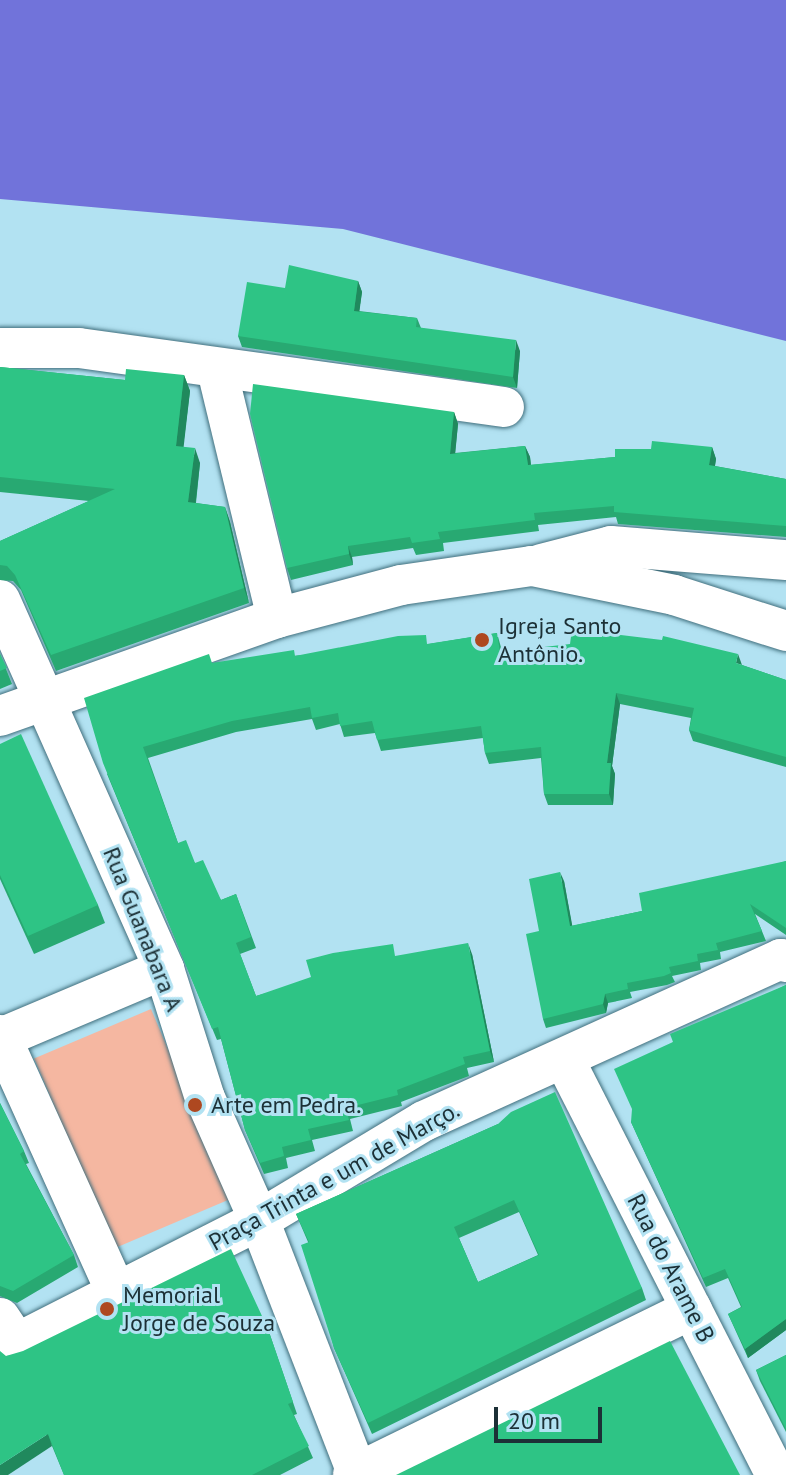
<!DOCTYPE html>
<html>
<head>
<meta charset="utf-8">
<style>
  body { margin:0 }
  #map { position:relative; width:786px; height:1475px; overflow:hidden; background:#b2e2f2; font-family:"PT Sans",sans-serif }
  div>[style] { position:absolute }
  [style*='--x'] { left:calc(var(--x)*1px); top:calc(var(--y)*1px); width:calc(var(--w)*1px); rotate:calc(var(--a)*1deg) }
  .green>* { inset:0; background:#f5b7a1; transform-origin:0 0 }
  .water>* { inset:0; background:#7173da }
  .roads { filter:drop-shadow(0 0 2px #416f7d) drop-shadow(0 0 2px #416f7d) }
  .minor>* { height:40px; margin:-20px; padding:0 20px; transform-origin:20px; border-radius:20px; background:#fff }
  .wall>* { inset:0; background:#28a972 }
  .shaded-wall>* { inset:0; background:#20895d }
  .building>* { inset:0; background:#2ec485 }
  .dots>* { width:22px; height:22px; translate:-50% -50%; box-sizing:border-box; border:4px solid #b2e2f2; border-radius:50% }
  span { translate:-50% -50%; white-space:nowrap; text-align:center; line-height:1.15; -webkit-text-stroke:6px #b2e2f2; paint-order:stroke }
  .poi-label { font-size:24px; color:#1c3036 }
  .left { translate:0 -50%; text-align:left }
  .street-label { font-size:24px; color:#1c3036 }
  .scale { position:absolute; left:494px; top:1407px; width:108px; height:36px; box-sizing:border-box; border:4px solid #1c3036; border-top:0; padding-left:10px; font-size:24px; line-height:28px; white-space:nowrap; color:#1c3036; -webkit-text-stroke:6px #b2e2f2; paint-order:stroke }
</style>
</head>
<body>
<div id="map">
  <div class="green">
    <i style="left:151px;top:1009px;width:206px;height:127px;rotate:67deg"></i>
  </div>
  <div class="water">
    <i style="clip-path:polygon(0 0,786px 0,786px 341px,343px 229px,0 199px)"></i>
  </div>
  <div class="roads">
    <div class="minor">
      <i style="--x:0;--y:348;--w:79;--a:0"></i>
      <i style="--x:79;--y:348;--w:429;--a:7.9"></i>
      <i style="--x:217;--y:370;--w:255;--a:76.4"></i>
      <i style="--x:541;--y:564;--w:72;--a:-14.4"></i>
      <i style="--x:611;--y:546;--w:176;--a:4.6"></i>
      <i style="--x:0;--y:600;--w:404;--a:66"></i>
      <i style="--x:164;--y:969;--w:135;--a:72.4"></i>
      <i style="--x:205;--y:1098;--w:133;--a:66.1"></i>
      <i style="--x:259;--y:1220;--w:274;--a:68.8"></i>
      <i style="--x:0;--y:716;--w:294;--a:-19.5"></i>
      <i style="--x:277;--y:618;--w:128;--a:-14.9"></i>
      <i style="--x:401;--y:585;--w:132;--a:-8.3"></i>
      <i style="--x:532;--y:566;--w:145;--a:11.5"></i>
      <i style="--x:674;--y:595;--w:118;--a:17.8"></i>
      <i style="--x:0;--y:1035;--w:284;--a:65.7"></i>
      <i style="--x:1;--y:1038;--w:177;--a:-22.9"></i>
      <i style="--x:565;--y:1061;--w:465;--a:63"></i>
      <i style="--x:0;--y:1318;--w:30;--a:56"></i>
      <i style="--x:17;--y:1343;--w:271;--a:-26.9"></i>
      <i style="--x:259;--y:1220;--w:192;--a:-31"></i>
      <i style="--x:424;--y:1121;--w:392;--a:-24.4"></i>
      <i style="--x:781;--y:959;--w:6;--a:31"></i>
      <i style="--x:353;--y:1475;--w:377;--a:-26.1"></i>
    </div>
  </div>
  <div class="wall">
    <i style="clip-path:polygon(358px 281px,362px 292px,359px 311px,417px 318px,421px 328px,520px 351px,517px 388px,242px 347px,238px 336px,285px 288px)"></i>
    <i style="clip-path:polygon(0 367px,125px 380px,184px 375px,190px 391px,183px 447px,200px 463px,196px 503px,225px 507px,230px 522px,249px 603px,56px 671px,21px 590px,13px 581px,0 580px,0 541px,89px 501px,0 492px)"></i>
    <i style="clip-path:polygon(454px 412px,458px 424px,455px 453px,525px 446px,530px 457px,531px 465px,615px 457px,651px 449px,712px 447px,716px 459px,715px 466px,786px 479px,786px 537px,618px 524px,616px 517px,538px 525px,539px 531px,443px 543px,444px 551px,416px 555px,413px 548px,352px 557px,353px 565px,291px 580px,287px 568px)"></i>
    <i style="clip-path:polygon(497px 633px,502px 651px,742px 665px,786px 680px,786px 767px,693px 741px,689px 730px,691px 718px,620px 704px,612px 766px,615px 774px,613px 805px,548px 805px,544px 794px,541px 758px,489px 764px,485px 753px,483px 738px,381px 751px,375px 733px,344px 737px,340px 724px,316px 730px,312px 719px,236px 732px,148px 758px,178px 843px,195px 863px,221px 900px,236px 894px,256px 948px,240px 954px,256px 996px,397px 956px,472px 954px,494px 1062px,467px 1068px,469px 1076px,401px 1102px,402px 1106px,350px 1119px,353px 1131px,312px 1140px,315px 1151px,286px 1158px,288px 1168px,264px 1174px,245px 1130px,221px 1039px,217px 1040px,107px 774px,213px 663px,429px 644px)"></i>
    <i style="clip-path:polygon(0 654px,12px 684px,0 689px)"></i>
    <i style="clip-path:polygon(0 744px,98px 905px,105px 923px,34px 954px,0 879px)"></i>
    <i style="clip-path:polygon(786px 861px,786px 935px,755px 914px,766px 941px,720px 952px,721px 959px,700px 963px,701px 970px,672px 976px,675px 982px,667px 985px,630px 992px,632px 998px,608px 1003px,606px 1013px,546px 1028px,543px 1019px,539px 931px,564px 881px,572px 926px,642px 911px)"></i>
    <i style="clip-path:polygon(786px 985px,786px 1330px,748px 1358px,728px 1314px,741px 1307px,728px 1278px,706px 1287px,631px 1122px,673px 1042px)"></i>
    <i style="clip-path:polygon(0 1103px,24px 1151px,29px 1163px,26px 1164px,74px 1255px,78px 1267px,17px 1303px,0 1296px)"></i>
    <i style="clip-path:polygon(evenodd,498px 1124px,642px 1288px,646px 1300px,372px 1434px,334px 1348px,308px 1242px,296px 1214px,498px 1124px,519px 1212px,538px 1255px,478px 1282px,459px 1238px,519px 1212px)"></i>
    <i style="clip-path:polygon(268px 1329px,297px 1414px,294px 1415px,313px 1458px,280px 1475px,64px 1475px,52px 1446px,6px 1356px)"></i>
    <i style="clip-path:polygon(786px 1355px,786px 1432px,760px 1381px,756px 1370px)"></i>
  </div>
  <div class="shaded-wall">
    <i style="clip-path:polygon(358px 281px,362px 292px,358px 322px,354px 311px)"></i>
    <i style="clip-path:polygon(516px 340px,520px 351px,517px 388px,513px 377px)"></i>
    <i style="clip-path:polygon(184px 375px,190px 391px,182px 461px,176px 446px)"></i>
    <i style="clip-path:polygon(454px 412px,458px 424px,454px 466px,450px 454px)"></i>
    <i style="clip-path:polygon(525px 446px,530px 457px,532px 476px,528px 465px)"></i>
    <i style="clip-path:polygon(712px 447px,716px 459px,713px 477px,709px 465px)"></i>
    <i style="clip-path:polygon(195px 448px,200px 463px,194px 517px,188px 502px)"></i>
    <i style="clip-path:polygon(225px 507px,230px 522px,249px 603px,244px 588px)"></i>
    <i style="clip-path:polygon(348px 546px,352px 557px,353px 565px,349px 554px)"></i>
    <i style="clip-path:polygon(738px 654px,742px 665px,736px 663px)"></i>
    <i style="clip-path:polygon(616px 693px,620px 704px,612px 766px,615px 774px,613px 805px,609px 794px,607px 763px)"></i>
    <i style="clip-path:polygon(560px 872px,564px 881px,574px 935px,570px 926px)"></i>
    <i style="clip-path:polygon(468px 943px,472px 954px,494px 1062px,490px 1051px)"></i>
    <i style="clip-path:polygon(605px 994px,608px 1003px,606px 1013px,603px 1004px)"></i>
    <i style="clip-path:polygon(786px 1319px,786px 1330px,748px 1358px,745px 1349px)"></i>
    <i style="clip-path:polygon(48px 1434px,52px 1446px,8px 1475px,0 1475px,0 1465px)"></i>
  </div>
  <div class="building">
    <i style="clip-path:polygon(289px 265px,358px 281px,354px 311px,417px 318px,416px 327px,516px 340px,513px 377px,238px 336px,247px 282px,285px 288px)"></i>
    <i style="clip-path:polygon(0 367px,125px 380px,126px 369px,184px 375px,176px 446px,195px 448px,188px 502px,225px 507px,244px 588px,51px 655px,15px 575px,7px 566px,0 565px,0 541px,115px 489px,0 477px)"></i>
    <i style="clip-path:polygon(253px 384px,454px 412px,450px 454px,525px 446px,528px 465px,615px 457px,615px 449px,651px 449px,652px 441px,712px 447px,709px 465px,786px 479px,786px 526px,614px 512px,614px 506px,534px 513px,535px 520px,438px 532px,440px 539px,412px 543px,410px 537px,348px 546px,349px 554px,287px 568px,250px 414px)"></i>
    <i style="clip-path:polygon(572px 629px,662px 640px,663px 636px,738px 654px,736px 663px,786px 680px,786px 757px,689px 730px,694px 708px,616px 693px,607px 763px,611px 763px,609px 794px,544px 794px,541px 747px,485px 753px,481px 726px,377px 740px,372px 721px,340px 726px,338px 713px,312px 718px,310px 707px,232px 721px,143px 747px,178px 843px,186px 840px,195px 863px,203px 860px,221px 900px,236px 894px,251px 937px,236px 943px,256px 996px,311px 977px,306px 960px,333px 953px,393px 944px,395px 956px,468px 943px,490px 1051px,463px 1057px,465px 1064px,397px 1090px,398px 1095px,346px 1108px,349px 1120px,308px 1129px,311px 1140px,282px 1147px,284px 1156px,260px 1163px,245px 1130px,218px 1027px,212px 1029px,103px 763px,84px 698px,209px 654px,212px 663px,294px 650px,295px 656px,398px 636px,426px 635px,427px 644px,497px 633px,500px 652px,570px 644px)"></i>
    <i style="clip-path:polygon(0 654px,7px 668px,0 671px)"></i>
    <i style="clip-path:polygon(21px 734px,98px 905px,28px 936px,0 875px,0 744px)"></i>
    <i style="clip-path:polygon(786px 861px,786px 928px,750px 904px,762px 931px,716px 943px,718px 950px,697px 954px,698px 961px,669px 967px,671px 973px,664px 976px,627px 983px,628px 989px,605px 994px,603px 1004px,543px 1019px,526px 934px,539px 931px,529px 879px,560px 872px,570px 926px,642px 911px,639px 893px)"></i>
    <i style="clip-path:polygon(786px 985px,786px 1319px,745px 1349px,728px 1314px,742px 1307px,725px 1269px,703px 1278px,631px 1122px,632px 1109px,614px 1069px,673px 1042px,670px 1034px)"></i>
    <i style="clip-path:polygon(evenodd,555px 1092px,642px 1288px,368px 1423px,334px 1348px,301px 1245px,309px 1242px,296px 1214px,498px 1124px,511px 1112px,555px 1092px,514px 1200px,539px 1255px,478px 1282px,454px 1227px,514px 1200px)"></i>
    <i style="clip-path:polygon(0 1103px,24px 1151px,20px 1154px,74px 1255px,13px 1291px,0 1286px)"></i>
    <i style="clip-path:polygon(231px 1249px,268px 1329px,293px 1402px,288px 1404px,309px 1446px,252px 1475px,64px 1475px,48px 1434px,0 1465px,0 1351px,6px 1356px,23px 1351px)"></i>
    <i style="clip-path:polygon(670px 1341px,740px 1475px,396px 1475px)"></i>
    <i style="clip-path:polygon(786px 1355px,786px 1429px,756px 1370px)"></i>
  </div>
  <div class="dots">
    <i style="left:482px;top:640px;background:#ae4820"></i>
    <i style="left:195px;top:1105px;background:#ae4820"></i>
    <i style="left:107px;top:1309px;background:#ae4820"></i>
  </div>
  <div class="poi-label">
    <span class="left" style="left:498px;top:640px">Igreja Santo<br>Antônio.</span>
    <span class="left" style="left:211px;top:1105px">Arte em Pedra.</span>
    <span class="left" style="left:123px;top:1309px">Memorial<br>Jorge de Souza</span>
  </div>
  <div class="street-label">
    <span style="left:143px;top:929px;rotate:68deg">Rua Guanabara A</span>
    <span style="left:334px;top:1176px;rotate:-29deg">Praça Trinta e um de Março.</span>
    <span style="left:671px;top:1268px;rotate:63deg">Rua do Arame B</span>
  </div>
  <div class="scale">20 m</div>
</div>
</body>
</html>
